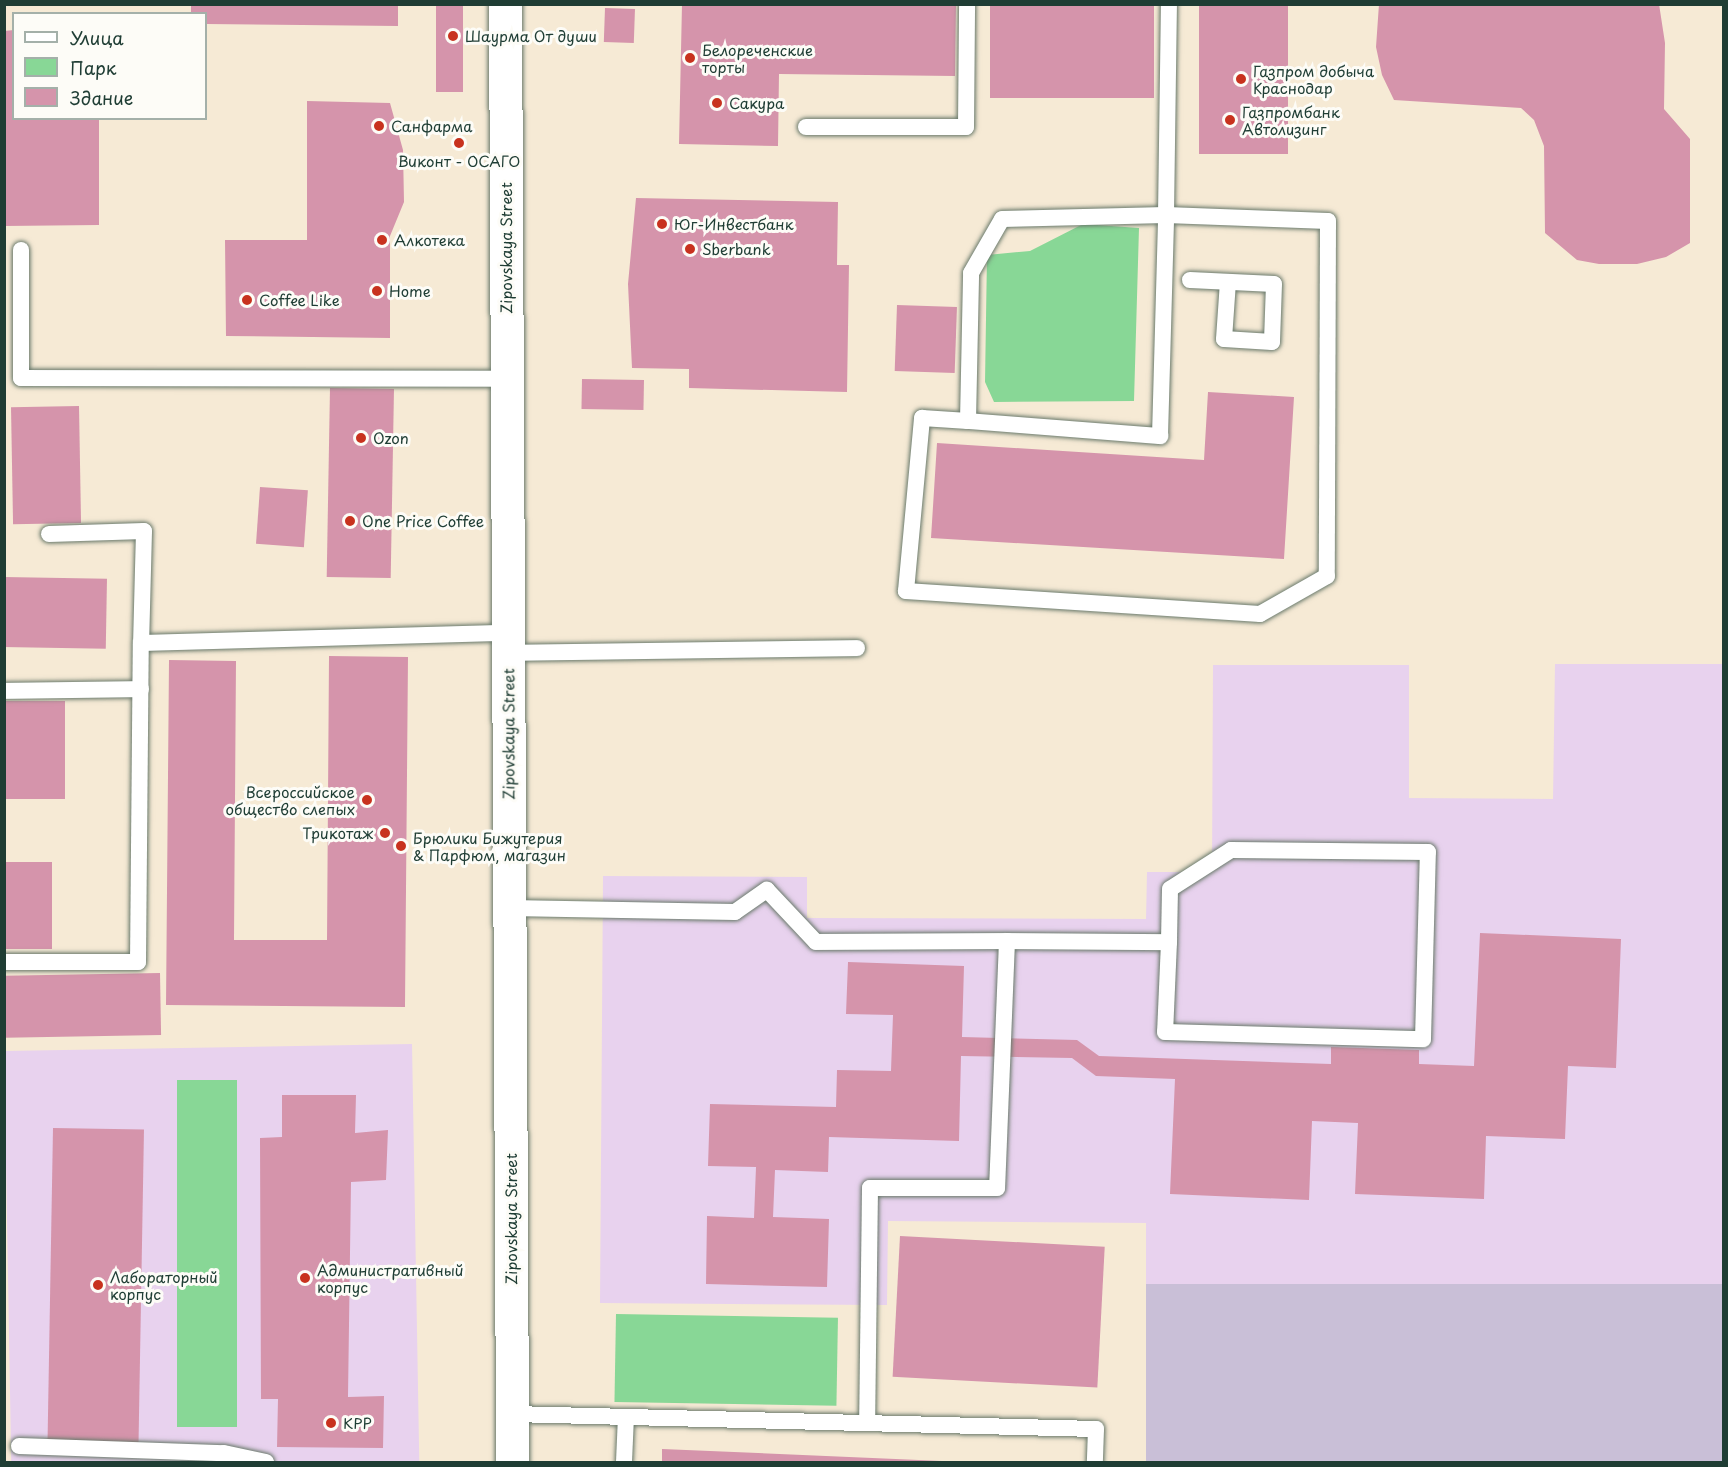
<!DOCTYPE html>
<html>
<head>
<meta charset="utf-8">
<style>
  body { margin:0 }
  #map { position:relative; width:1728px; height:1467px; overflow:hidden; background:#f6ead5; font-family:"Playpen Sans",sans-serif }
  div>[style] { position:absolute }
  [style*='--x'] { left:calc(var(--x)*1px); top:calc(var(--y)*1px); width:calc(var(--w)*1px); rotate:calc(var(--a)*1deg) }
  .built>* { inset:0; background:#e8d2ee; transform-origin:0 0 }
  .industrial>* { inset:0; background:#c9bfd7; transform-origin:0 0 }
  .green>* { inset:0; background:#88d796; transform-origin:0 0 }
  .building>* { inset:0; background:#d594ab; transform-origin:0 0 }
  .roads { filter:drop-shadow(0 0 2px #6a7a6c) drop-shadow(0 0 2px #6a7a6c) }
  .service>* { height:16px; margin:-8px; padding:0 8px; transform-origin:8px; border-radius:8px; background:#fff }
  .tertiary>* { height:33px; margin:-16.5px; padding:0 16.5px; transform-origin:16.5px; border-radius:16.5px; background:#fff }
  .dots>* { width:16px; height:16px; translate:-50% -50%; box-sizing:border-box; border:3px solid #fdfcf7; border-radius:50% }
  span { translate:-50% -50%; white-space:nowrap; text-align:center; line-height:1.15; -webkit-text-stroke:6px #fdfcf7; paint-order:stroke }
  .poi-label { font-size:15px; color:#1f3d34 }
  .left { translate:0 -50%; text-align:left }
  .right { translate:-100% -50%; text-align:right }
  .street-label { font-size:15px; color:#1f3d34 }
  .frame { position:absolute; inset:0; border:6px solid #1f3d34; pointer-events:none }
  .legend { position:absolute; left:12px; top:12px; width:195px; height:108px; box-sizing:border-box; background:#fdfcf7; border:2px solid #a4b0a9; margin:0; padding:8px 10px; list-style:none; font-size:18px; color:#1f3d34 }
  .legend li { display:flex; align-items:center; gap:12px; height:30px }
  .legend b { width:30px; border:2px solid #a4b0a9 }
</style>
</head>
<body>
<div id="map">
  <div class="built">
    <i style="clip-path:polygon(1555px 664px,1723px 664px,1723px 1289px,1146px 1284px,1146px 1223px,888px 1221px,887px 1305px,600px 1303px,603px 876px,807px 877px,807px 918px,1146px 919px,1147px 872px,1212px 872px,1213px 665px,1409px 665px,1409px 798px,1553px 799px)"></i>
    <i style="left:412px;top:1044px;width:418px;height:408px;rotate:89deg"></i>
  </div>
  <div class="industrial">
    <i style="left:1146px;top:1284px;width:577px;height:178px"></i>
  </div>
  <div class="green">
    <i style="clip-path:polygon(1083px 224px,1139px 228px,1134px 401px,994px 402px,985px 382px,987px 255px,1030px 251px)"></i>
    <i style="left:177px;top:1080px;width:60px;height:347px"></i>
    <i style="left:616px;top:1314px;width:222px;height:88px;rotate:1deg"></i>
  </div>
  <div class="building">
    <i style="clip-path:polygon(191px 4px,398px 4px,398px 26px,206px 24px,206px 14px,191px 14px)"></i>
    <i style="left:436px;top:4px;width:27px;height:88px"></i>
    <i style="clip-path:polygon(682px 4px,956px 4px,955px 76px,779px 74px,778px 146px,679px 144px)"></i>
    <i style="left:990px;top:4px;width:164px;height:94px"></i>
    <i style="left:1199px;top:4px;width:89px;height:150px"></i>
    <i style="clip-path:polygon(1379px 4px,1659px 4px,1665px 43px,1664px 109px,1690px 139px,1690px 243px,1666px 257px,1637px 264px,1599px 264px,1577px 260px,1545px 233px,1544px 146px,1534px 120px,1521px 108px,1394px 100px,1382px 75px,1376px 47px)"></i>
    <i style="left:605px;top:8px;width:30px;height:34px;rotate:2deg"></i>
    <i style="clip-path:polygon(14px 30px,14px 118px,99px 118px,99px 225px,4px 226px,4px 31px)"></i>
    <i style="clip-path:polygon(307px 101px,390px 103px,403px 150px,404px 202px,390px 236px,390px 338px,226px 336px,225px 240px,307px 240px)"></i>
    <i style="clip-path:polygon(636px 198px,838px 202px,837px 265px,849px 265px,847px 392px,689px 388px,689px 369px,632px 368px,628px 284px)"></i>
    <i style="left:897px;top:305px;width:60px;height:66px;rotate:2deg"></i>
    <i style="left:582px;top:379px;width:62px;height:30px;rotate:1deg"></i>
    <i style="left:330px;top:388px;width:64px;height:189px;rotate:1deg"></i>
    <i style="clip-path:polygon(1208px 392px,1294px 397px,1284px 559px,931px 538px,937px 443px,1204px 460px)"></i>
    <i style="left:79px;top:406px;width:117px;height:68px;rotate:89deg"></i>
    <i style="left:260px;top:487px;width:48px;height:57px;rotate:4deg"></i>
    <i style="left:4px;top:577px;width:103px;height:70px;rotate:1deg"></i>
    <i style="clip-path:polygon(329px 656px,408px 657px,405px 1007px,166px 1005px,169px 660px,236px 661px,234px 940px,327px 940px)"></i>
    <i style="left:4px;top:701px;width:61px;height:98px"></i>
    <i style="left:4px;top:862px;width:48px;height:87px"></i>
    <i style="clip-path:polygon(1480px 933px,1621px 939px,1616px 1068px,1568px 1066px,1565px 1139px,1486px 1136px,1484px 1199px,1355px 1194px,1358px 1123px,1312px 1121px,1309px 1200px,1170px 1194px,1175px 1079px,1096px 1076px,1072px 1058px,961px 1056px,959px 1141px,829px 1137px,828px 1172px,775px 1170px,773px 1217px,829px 1219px,827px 1287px,706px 1284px,707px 1216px,754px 1218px,756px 1167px,708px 1166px,710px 1104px,836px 1107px,837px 1070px,891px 1071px,893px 1015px,846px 1014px,848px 962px,964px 966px,962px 1037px,1077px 1040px,1099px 1056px,1331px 1064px,1331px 1047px,1419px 1050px,1419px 1064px,1474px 1066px)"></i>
    <i style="left:160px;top:973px;width:62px;height:156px;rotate:89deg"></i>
    <i style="clip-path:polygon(282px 1095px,356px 1095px,355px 1133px,388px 1130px,386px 1180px,351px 1182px,348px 1397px,384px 1396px,383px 1448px,277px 1447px,278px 1399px,261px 1399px,260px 1138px,282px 1137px)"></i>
    <i style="left:53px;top:1128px;width:91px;height:313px;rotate:1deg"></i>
    <i style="left:900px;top:1236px;width:205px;height:141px;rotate:3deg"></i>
    <i style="clip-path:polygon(662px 1449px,942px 1461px,942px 1462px,662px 1462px)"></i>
  </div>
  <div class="roads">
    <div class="service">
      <i style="--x:806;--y:127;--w:160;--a:0"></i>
      <i style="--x:966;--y:127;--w:123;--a:-89.5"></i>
      <i style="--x:21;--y:250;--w:128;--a:90"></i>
      <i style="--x:21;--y:378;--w:485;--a:0.1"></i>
      <i style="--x:1190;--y:280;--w:84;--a:2.7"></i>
      <i style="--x:1274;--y:284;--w:58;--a:92"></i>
      <i style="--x:1272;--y:342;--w:48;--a:-176.4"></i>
      <i style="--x:1224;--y:339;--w:57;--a:-86"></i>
      <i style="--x:968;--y:421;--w:148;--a:-88.8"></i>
      <i style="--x:971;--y:273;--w:62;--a:-60.1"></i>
      <i style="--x:1002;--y:219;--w:164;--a:-1.4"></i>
      <i style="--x:1166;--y:215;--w:162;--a:2.1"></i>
      <i style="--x:1328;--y:221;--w:355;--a:90.2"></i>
      <i style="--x:1327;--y:576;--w:77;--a:150.4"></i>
      <i style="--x:1260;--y:614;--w:355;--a:-176.3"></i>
      <i style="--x:906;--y:591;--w:174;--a:-84.7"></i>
      <i style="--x:922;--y:418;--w:46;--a:3.7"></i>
      <i style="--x:968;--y:421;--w:193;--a:4.5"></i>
      <i style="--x:1160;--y:436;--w:221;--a:-88.4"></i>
      <i style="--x:1166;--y:215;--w:211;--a:-89.2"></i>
      <i style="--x:49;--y:534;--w:95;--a:-1.8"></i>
      <i style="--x:144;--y:531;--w:112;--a:91.5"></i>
      <i style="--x:508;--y:653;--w:349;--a:-0.8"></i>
      <i style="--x:4;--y:691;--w:137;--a:-0.8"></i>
      <i style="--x:509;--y:908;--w:226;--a:1"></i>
      <i style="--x:735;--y:912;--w:39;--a:-35"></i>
      <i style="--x:767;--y:890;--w:71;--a:46.7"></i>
      <i style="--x:816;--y:942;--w:191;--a:-0.3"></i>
      <i style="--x:1007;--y:941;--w:247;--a:92.3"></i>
      <i style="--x:997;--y:1188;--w:127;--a:180"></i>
      <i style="--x:870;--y:1188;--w:235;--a:90.7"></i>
      <i style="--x:1007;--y:941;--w:162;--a:0.4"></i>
      <i style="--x:1169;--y:942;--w:90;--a:92.5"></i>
      <i style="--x:1165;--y:1032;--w:258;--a:1.6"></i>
      <i style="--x:1423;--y:1039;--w:187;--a:-88.5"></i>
      <i style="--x:1428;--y:852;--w:197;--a:-179.4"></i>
      <i style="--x:1231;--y:850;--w:72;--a:147.4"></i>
      <i style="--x:1170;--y:889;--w:53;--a:91.1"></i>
      <i style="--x:4;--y:962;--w:134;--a:0"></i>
      <i style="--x:138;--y:962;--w:319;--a:-89.5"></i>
      <i style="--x:141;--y:643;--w:367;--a:-1.6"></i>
      <i style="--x:512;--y:1414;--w:584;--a:1.47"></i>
      <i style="--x:1096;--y:1429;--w:33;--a:92"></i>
      <i style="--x:19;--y:1446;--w:205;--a:2"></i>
      <i style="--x:224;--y:1453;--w:43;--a:12.1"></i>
      <i style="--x:624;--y:1462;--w:45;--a:-87.5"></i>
    </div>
    <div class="tertiary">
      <i style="--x:505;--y:4;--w:1458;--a:89.72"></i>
    </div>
  </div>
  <div class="dots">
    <i style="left:453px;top:36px;background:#c8321e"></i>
    <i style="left:690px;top:58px;background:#c8321e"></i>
    <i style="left:1241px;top:79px;background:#c8321e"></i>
    <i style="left:717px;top:103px;background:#c8321e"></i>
    <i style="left:1230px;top:120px;background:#c8321e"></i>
    <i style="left:379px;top:126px;background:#c8321e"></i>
    <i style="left:459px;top:143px;background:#c8321e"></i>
    <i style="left:662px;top:224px;background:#c8321e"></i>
    <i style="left:382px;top:240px;background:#c8321e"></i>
    <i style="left:690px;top:249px;background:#c8321e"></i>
    <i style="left:377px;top:291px;background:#c8321e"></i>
    <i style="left:247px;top:300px;background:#c8321e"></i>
    <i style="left:361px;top:438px;background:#c8321e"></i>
    <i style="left:350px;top:521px;background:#c8321e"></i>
    <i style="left:367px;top:800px;background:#c8321e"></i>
    <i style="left:385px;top:833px;background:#c8321e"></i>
    <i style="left:401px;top:846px;background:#c8321e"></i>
    <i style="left:305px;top:1278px;background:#c8321e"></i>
    <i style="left:98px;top:1285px;background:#c8321e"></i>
    <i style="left:331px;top:1423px;background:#c8321e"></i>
  </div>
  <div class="poi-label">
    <span class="left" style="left:465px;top:36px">Шаурма От души</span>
    <span class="left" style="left:702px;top:58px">Белореченские<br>торты</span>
    <span class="left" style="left:1253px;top:79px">Газпром добыча<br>Краснодар</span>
    <span class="left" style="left:729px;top:103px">Сакура</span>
    <span class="left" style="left:1242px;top:120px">Газпромбанк<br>Автолизинг</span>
    <span class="left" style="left:391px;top:126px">Санфарма</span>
    <span style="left:459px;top:161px">Виконт - ОСАГО</span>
    <span class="left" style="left:674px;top:224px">Юг-Инвестбанк</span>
    <span class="left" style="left:394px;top:240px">Алкотека</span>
    <span class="left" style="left:702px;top:249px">Sberbank</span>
    <span class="left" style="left:389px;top:291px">Home</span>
    <span class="left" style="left:259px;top:300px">Coffee Like</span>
    <span class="left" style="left:373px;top:438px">Ozon</span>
    <span class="left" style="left:362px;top:521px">One Price Coffee</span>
    <span class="right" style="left:355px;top:800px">Всероссийское<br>общество слепых</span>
    <span class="right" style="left:373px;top:833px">Трикотаж</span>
    <span class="left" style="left:413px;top:846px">Брюлики Бижутерия<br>&amp; Парфюм, магазин</span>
    <span class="left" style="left:317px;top:1278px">Административный<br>корпус</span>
    <span class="left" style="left:110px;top:1285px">Лабораторный<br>корпус</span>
    <span class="left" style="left:343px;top:1423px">KPP</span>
  </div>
  <div class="street-label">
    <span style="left:506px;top:248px;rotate:-90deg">Zipovskaya Street</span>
    <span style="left:508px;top:734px;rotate:-90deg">Zipovskaya Street</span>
    <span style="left:511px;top:1219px;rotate:-90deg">Zipovskaya Street</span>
  </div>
  <div class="frame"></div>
  <ul class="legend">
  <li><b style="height:8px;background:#fff"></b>Улица</li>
  <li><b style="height:16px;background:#88d796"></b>Парк</li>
  <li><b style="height:16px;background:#d594ab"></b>Здание</li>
  </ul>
</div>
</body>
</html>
